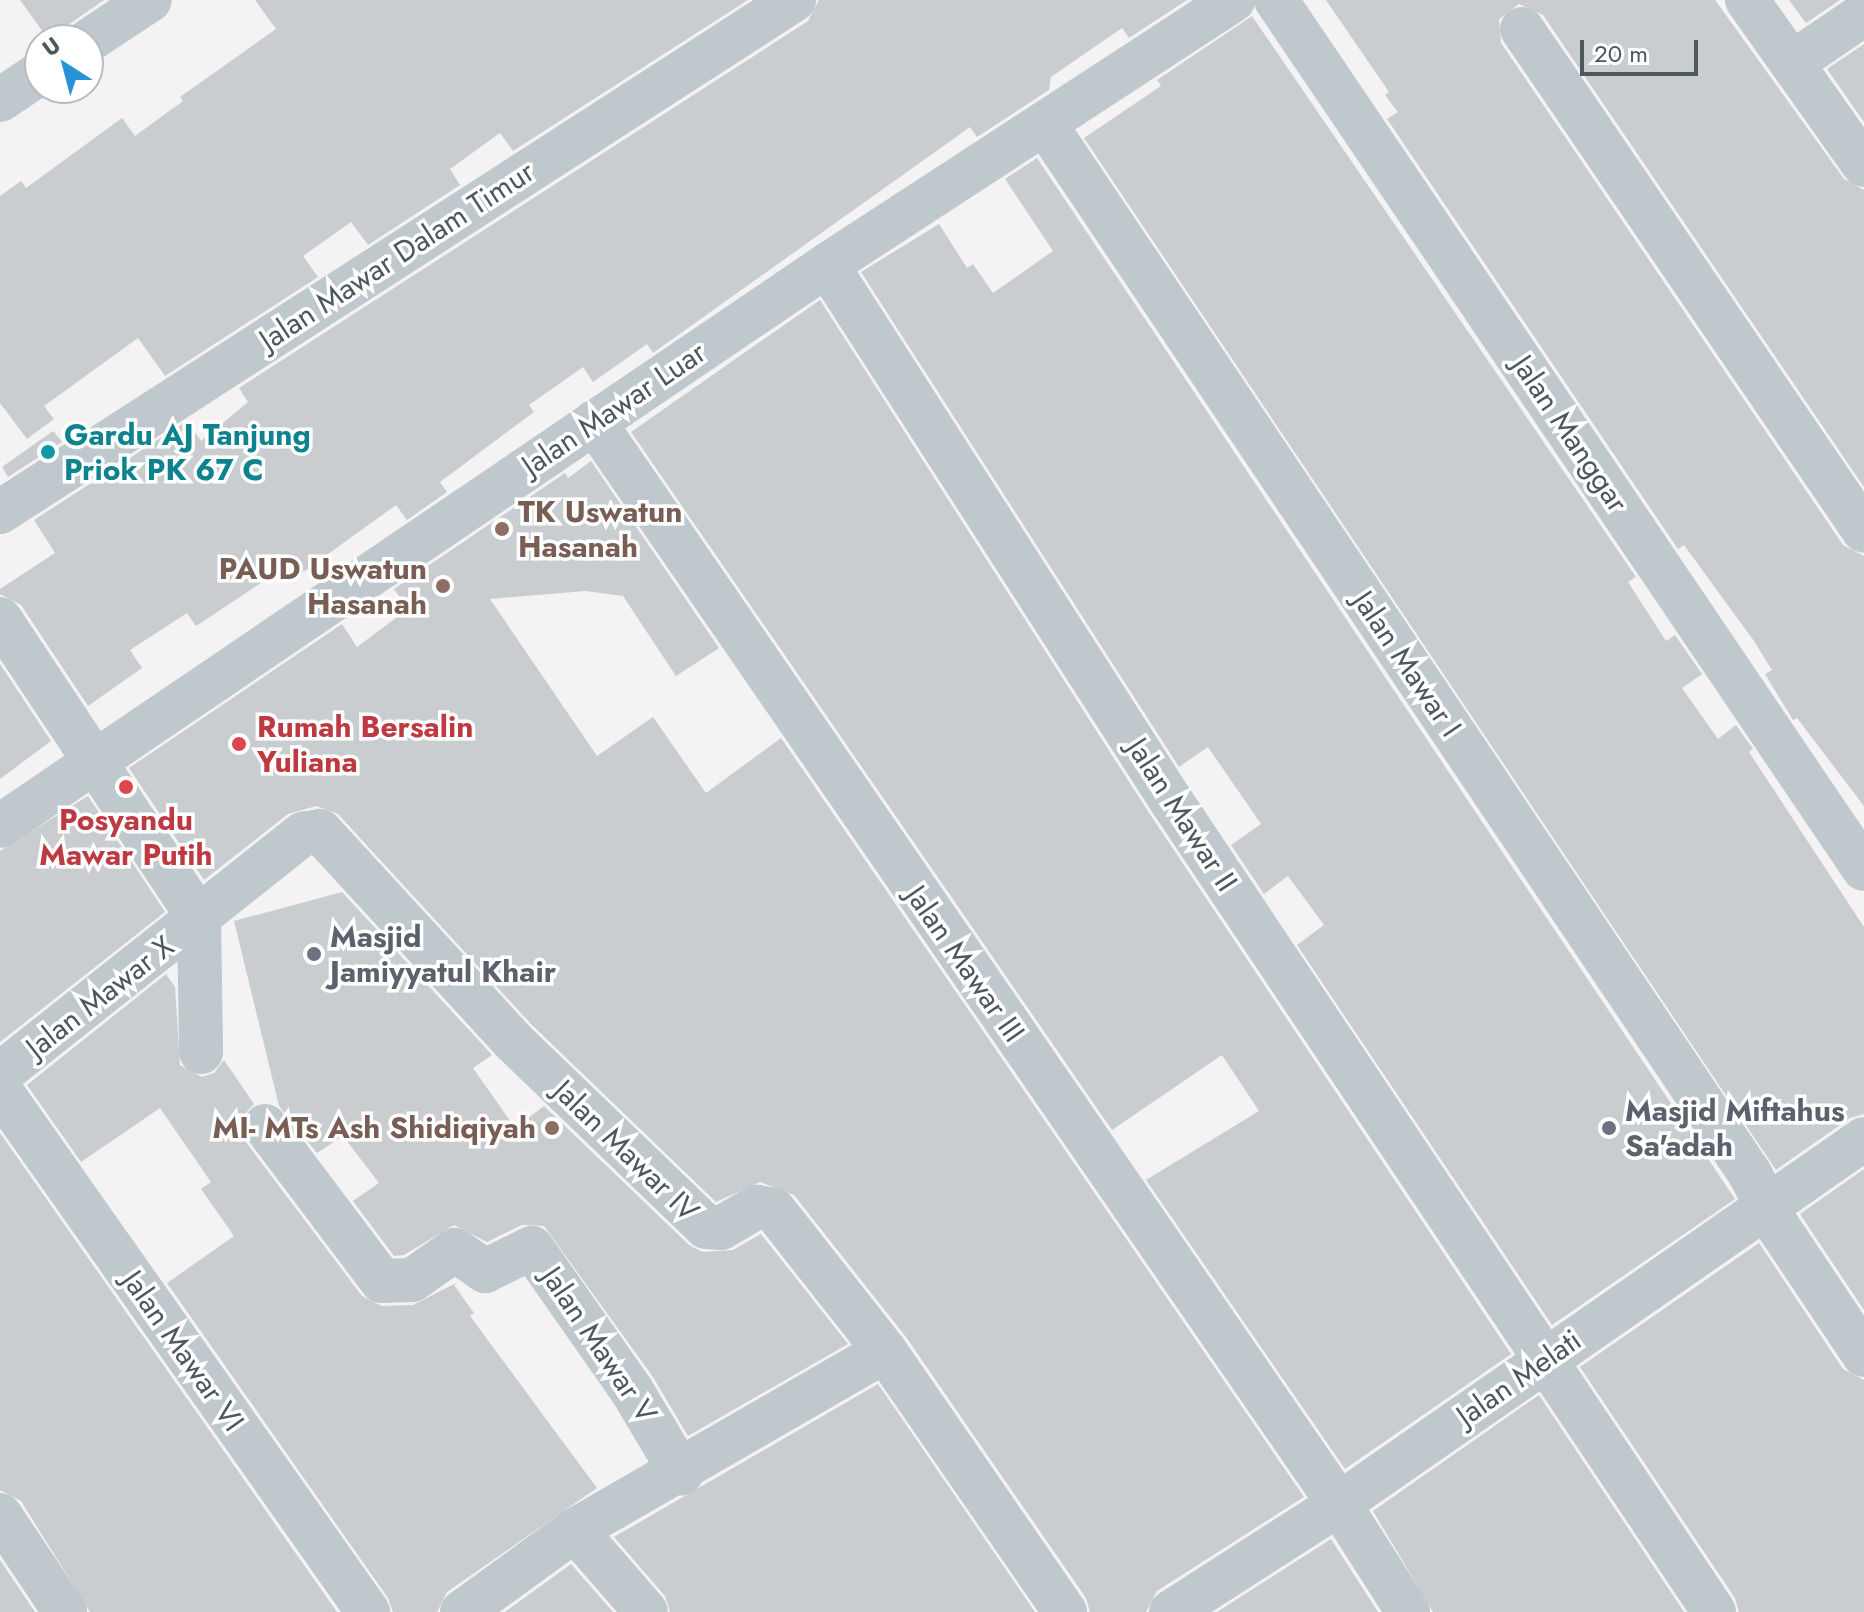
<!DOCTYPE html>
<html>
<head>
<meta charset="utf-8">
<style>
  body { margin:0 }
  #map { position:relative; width:1864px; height:1612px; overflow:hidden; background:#f4f2f2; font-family:Jost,sans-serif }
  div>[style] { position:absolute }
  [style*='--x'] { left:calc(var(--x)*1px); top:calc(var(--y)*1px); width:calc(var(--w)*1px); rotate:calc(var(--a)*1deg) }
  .building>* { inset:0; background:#c9cdd0 }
  .minor>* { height:44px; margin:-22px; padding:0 22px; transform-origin:22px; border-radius:22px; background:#bfc8cd }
  .dots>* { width:22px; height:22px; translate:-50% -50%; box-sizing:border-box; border:4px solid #fff; border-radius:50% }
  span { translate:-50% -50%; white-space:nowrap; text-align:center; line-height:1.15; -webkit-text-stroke:7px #fff; paint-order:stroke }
  .street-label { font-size:30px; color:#4b585e }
  .culture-label { font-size:30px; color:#0d838f; font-weight:700 }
  .left { translate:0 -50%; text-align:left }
  .education-label { font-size:30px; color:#785e54; font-weight:700 }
  .right { translate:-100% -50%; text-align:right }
  .health-label { font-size:30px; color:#be3a42; font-weight:700 }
  .worship-label { font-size:30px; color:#5b616d; font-weight:700 }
  .north { position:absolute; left:24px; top:24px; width:80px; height:80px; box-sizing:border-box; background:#fff; border:2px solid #b7bcbf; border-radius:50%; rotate:324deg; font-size:22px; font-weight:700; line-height:32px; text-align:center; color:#4b585e }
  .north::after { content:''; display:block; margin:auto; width:28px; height:36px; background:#2892d7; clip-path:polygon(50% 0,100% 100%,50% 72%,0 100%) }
  .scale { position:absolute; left:1580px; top:40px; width:118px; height:36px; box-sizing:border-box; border:4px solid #4b585e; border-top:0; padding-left:10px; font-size:24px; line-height:28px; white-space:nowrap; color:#4b585e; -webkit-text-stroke:6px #fff; paint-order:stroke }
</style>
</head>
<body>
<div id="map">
  <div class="building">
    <i style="clip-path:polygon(20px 0,104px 0,48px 39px)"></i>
    <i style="clip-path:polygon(255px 0,748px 0,513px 151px,500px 133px,450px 169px,460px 185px,368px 245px,351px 222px,303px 256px,318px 277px,165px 376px,138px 338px,44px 406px,54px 419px,27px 439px,0 403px,0 196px,21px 181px,26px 188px,122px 118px,135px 136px,183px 101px,180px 97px,276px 29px)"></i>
    <i style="clip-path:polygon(819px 0,1187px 0,1129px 38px,1122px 28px,1051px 77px,1049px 90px,977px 137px,970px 127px,653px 353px,647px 344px,593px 382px,583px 367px,529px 405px,534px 412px,440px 482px,447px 492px,407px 520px,396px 505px,299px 575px,291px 563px,196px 626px,187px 613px,130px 650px,142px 668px,88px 706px,21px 605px,0 594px,0 589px,55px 553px,34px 520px,187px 421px,201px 441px,248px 402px,239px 388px,808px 21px)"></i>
    <i style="clip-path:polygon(1326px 0,1715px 0,1844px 179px,1864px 190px,1864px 487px,1543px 15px,1519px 4px,1499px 19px,1501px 43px,1843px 545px,1864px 556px,1864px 806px,1797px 718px,1793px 720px,1765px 674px,1772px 670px,1754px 641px,1684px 545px,1678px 549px,1387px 119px,1398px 112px,1385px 95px,1389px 92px)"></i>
    <i style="clip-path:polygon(1789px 0,1840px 0,1806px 23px)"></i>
    <i style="clip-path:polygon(1252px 16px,1636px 577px,1628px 582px,1666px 641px,1675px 635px,1702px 674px,1682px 688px,1718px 739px,1736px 725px,1753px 749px,1749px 752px,1864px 927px,1864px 1114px,1850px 1118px,1776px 1170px,1084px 138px,1161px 86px,1157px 80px)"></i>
    <i style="clip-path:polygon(1864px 44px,1864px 122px,1827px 69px)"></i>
    <i style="clip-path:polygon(1037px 158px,1735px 1199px,1552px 1325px,1297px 945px,1324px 925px,1288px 876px,1264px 894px,1231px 845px,1261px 824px,1208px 747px,1179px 767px,861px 272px,939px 224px,967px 268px,973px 264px,993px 293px,1053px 251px,1005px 179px)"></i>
    <i style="clip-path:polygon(820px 300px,1149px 813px,1511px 1354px,1345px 1469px,1146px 1180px,1259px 1111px,1222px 1055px,1112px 1130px,631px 432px)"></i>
    <i style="clip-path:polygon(53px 431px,62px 442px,8px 477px,2px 467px)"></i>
    <i style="clip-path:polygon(591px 461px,719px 648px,676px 676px,623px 596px,586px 591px,490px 599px,597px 756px,653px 717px,706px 793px,781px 738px,1304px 1497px,1157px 1591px,1146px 1612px,1090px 1612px,1086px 1598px,906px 1337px,794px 1195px,760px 1182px,716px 1202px,531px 1024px,338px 814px,316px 806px,288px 814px,204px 880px,129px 768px,342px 624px,357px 647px,408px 609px,394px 589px,565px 473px,568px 478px)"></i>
    <i style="clip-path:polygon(0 664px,51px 741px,0 779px)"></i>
    <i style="clip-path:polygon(88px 796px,165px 912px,0 1042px,0 851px)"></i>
    <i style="clip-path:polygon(342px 892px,492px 1055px,473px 1068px,515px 1128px,544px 1106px,689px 1245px,703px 1252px,733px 1250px,761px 1234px,848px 1344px,688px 1436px,653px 1377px,544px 1226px,522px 1225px,487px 1242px,454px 1225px,404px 1255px,394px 1256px,353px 1201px,379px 1183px,343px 1136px,317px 1153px,279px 1106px,234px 921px)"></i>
    <i style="clip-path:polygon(166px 974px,175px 987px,180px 1065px,202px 1077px,214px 1073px,224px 1060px,254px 1104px,242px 1117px,245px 1141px,362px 1296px,382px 1306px,413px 1305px,458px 1282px,454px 1285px,474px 1313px,470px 1316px,597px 1488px,447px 1592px,437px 1612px,393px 1612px,388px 1598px,167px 1283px,234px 1236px,201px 1189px,211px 1182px,160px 1108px,81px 1162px,27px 1085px)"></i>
    <i style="clip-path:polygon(0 1133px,337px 1612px,90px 1612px,21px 1501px,0 1490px)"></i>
    <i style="clip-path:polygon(1864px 1169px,1864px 1310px,1800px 1214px)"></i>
    <i style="clip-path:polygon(1759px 1243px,1843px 1369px,1864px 1380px,1864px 1612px,1739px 1612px,1735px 1598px,1580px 1367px)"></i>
    <i style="clip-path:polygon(878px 1384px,1035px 1612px,670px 1612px,665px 1596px,614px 1537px)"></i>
    <i style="clip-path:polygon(1539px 1395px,1684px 1612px,1433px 1612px,1373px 1511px)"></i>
    <i style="clip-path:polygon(1331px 1539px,1378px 1612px,1217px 1612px)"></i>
    <i style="clip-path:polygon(0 1560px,35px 1612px,0 1612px)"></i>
    <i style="clip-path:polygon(571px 1564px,613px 1612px,505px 1612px)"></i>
  </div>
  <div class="minor">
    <i style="--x:1276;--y:0;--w:1049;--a:55.92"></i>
    <i style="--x:1747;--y:0;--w:202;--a:54.7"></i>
    <i style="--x:1522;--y:29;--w:607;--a:55.73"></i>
    <i style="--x:88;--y:41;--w:74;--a:-33.5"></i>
    <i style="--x:1792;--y:63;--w:87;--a:-34.2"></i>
    <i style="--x:0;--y:100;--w:48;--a:-34"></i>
    <i style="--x:1045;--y:124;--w:1265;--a:56.12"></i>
    <i style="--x:1750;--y:1174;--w:54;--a:62.5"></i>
    <i style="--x:1775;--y:1222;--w:160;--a:56.2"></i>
    <i style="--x:827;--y:265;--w:635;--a:57.29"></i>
    <i style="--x:1170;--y:799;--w:978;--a:56.21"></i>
    <i style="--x:594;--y:422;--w:1314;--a:55.45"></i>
    <i style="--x:1339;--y:1504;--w:128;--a:57.4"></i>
    <i style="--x:0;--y:512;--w:945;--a:-32.82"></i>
    <i style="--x:0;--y:619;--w:359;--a:56.4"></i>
    <i style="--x:199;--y:918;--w:134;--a:89.1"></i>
    <i style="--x:0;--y:826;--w:999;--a:-34.15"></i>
    <i style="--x:827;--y:265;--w:485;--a:-33.1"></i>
    <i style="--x:0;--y:1074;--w:387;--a:-38.4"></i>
    <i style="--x:303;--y:834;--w:17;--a:-10"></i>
    <i style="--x:320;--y:831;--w:285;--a:47.4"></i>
    <i style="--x:513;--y:1041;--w:268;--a:43.9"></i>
    <i style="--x:706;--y:1227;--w:15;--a:4"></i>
    <i style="--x:721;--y:1228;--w:42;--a:-30.3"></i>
    <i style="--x:757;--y:1207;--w:17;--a:10"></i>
    <i style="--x:774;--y:1210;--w:179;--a:51.8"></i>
    <i style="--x:885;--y:1351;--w:317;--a:55.4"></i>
    <i style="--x:0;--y:1090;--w:639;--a:54.82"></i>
    <i style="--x:265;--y:1126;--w:194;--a:53"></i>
    <i style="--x:382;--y:1281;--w:30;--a:-2"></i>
    <i style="--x:412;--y:1280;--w:52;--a:-34.9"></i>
    <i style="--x:455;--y:1250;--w:37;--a:35"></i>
    <i style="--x:485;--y:1271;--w:52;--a:-26.1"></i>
    <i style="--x:532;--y:1248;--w:174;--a:55"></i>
    <i style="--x:632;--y:1391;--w:96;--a:59.1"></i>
    <i style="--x:0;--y:1515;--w:117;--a:56.2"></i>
    <i style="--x:575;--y:1530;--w:358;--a:-30"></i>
    <i style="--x:462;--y:1612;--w:140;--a:-36"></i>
    <i style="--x:575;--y:1530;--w:108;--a:49.1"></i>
    <i style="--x:1171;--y:1612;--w:200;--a:-32.7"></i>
    <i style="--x:1339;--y:1504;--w:639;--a:-34.81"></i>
  </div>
  <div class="dots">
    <i style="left:48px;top:452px;background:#0f9aa8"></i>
    <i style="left:502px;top:529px;background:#8d6e63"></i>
    <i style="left:443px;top:586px;background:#8d6e63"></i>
    <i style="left:239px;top:744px;background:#e0444e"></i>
    <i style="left:126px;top:787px;background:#e0444e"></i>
    <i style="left:314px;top:954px;background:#6b7280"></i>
    <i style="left:552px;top:1128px;background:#8d6e63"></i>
    <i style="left:1609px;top:1128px;background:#6b7280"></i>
  </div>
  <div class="street-label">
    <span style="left:397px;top:256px;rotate:-33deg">Jalan Mawar Dalam Timur</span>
    <span style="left:614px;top:409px;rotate:-34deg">Jalan Mawar Luar</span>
    <span style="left:1570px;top:434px;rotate:56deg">Jalan Manggar</span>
    <span style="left:1407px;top:664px;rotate:56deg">Jalan Mawar I</span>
    <span style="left:1182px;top:815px;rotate:57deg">Jalan Mawar II</span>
    <span style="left:965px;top:964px;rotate:55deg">Jalan Mawar III</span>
    <span style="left:100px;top:997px;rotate:-38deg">Jalan Mawar X</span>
    <span style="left:626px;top:1151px;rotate:44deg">Jalan Mawar IV</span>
    <span style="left:599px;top:1345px;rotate:56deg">Jalan Mawar V</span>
    <span style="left:183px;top:1351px;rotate:55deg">Jalan Mawar VI</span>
    <span style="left:1519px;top:1378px;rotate:-35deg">Jalan Melati</span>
  </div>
  <div class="culture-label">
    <span class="left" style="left:64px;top:452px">Gardu AJ Tanjung<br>Priok PK 67 C</span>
  </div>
  <div class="education-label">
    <span class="left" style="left:518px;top:529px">TK Uswatun<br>Hasanah</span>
    <span class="right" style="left:427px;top:586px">PAUD Uswatun<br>Hasanah</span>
    <span class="right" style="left:536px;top:1128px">MI- MTs Ash Shidiqiyah</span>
  </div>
  <div class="health-label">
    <span class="left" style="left:257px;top:744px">Rumah Bersalin<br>Yuliana</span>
    <span style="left:126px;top:837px">Posyandu<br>Mawar Putih</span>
  </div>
  <div class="worship-label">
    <span class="left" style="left:330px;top:954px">Masjid<br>Jamiyyatul Khair</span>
    <span class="left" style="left:1625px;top:1128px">Masjid Miftahus<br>Sa'adah</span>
  </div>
  <div class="north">U</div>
  <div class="scale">20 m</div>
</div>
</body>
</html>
